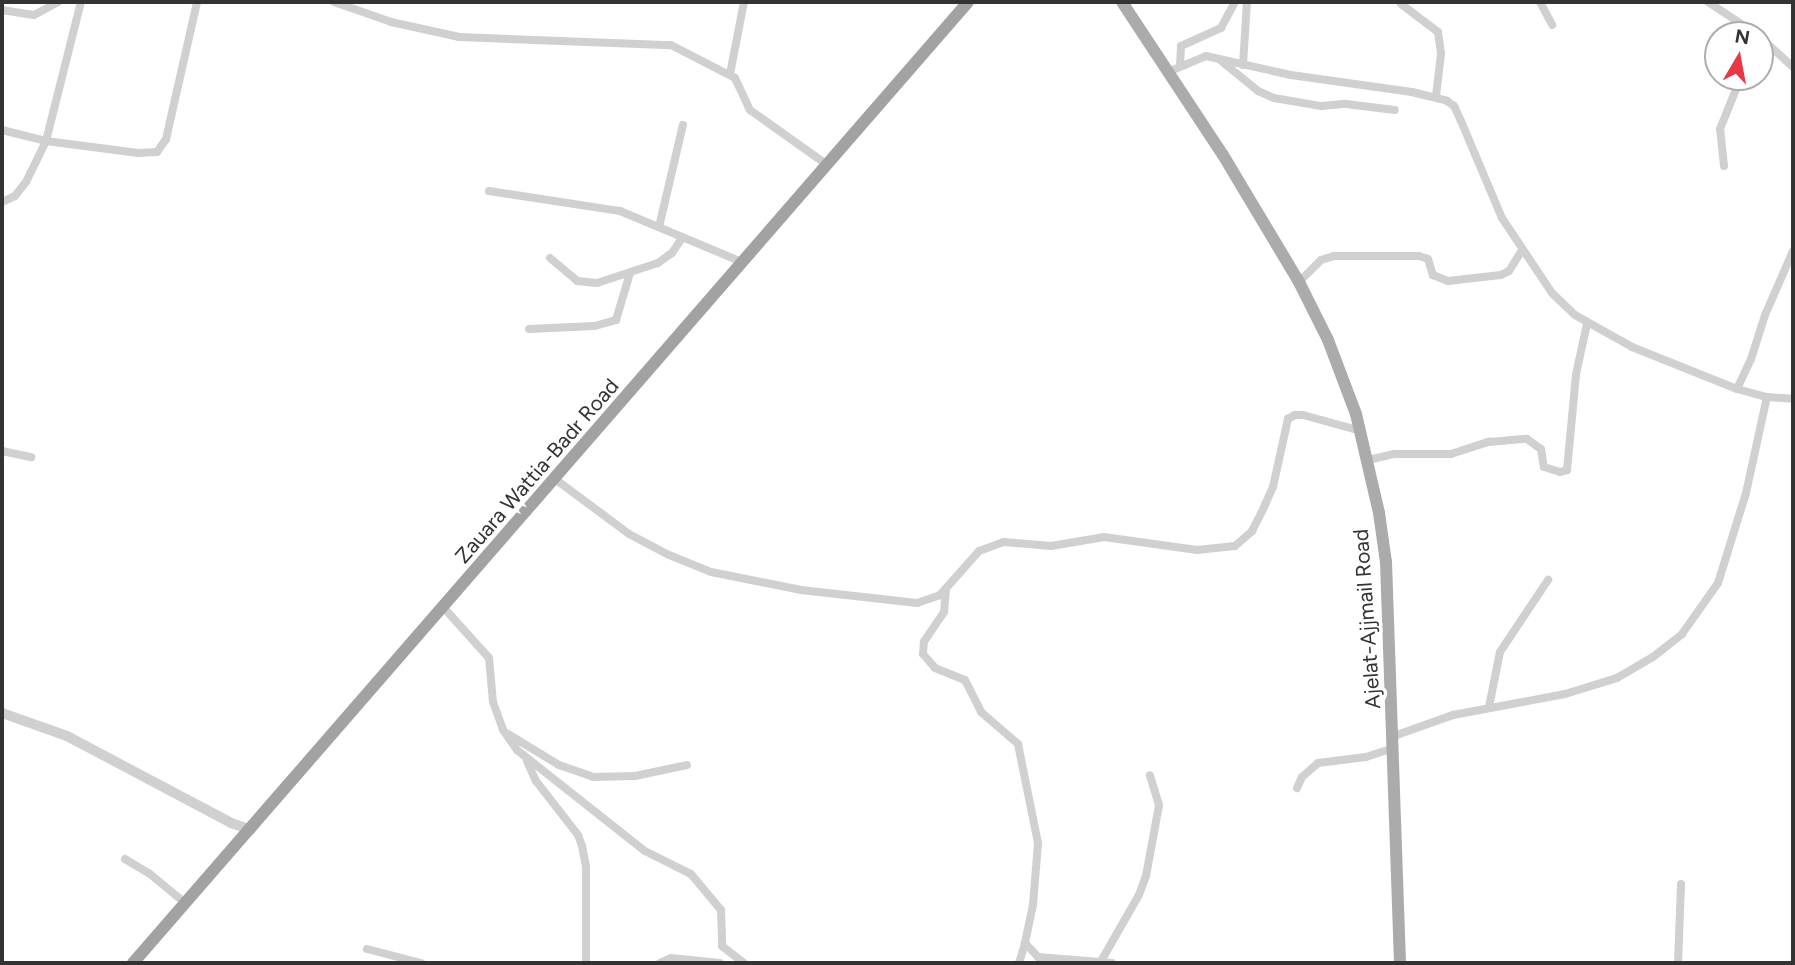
<!DOCTYPE html>
<html>
<head>
<meta charset="utf-8">
<style>
  body { margin:0 }
  #map { position:relative; width:1795px; height:965px; overflow:hidden; background:#fff; font-family:Figtree,sans-serif }
  div>[style] { position:absolute }
  [style*='--x'] { left:calc(var(--x)*1px); top:calc(var(--y)*1px); width:calc(var(--w)*1px); rotate:calc(var(--a)*1deg) }
  .minor>* { height:8px; margin:-4px; padding:0 4px; transform-origin:4px; border-radius:4px; background:#d0d0d0 }
  .tertiary>* { height:10px; margin:-5px; padding:0 5px; transform-origin:5px; border-radius:5px; background:#d0d0d0 }
  .primary>* { height:12px; margin:-6px; padding:0 6px; transform-origin:6px; border-radius:6px; background:#ababab }
  .trunk>* { height:12px; margin:-6px; padding:0 6px; transform-origin:6px; border-radius:6px; background:#a2a2a2 }
  span { translate:-50% -50%; white-space:nowrap; text-align:center; line-height:1.15; -webkit-text-stroke:7px #fff; paint-order:stroke }
  .street-label { font-size:21px; color:#333 }
  .frame { position:absolute; inset:0; border:4px solid #333; pointer-events:none }
  .north { position:absolute; left:1704px; top:21px; width:70px; height:70px; box-sizing:border-box; background:#fff; border:2px solid #adadad; border-radius:50%; rotate:10deg; font-size:19px; font-weight:700; line-height:28px; text-align:center; color:#333 }
  .north::after { content:''; display:block; margin:auto; width:24px; height:32px; background:#e63946; clip-path:polygon(50% 0,100% 100%,50% 72%,0 100%) }
</style>
</head>
<body>
<div id="map">
  <div class="minor">
    <i style="--x:334;--y:2;--w:60;--a:19.3"></i>
    <i style="--x:391;--y:22;--w:70;--a:12.4"></i>
    <i style="--x:459;--y:37;--w:212;--a:2.2"></i>
    <i style="--x:671;--y:45;--w:72;--a:27.3"></i>
    <i style="--x:735;--y:78;--w:35;--a:65"></i>
    <i style="--x:750;--y:110;--w:93;--a:35.4"></i>
    <i style="--x:1540;--y:2;--w:26;--a:62"></i>
    <i style="--x:1708;--y:2;--w:60;--a:33.4"></i>
    <i style="--x:1401;--y:4;--w:46;--a:37.1"></i>
    <i style="--x:1438;--y:32;--w:22;--a:82"></i>
    <i style="--x:1441;--y:54;--w:42;--a:96.8"></i>
    <i style="--x:2;--y:10;--w:32;--a:9"></i>
    <i style="--x:34;--y:15;--w:27;--a:-28"></i>
    <i style="--x:1760;--y:37;--w:45;--a:42.3"></i>
    <i style="--x:1220;--y:60;--w:49;--a:39.2"></i>
    <i style="--x:1258;--y:91;--w:17;--a:24"></i>
    <i style="--x:1274;--y:98;--w:48;--a:9.7"></i>
    <i style="--x:1321;--y:106;--w:25;--a:-5"></i>
    <i style="--x:1346;--y:104;--w:49;--a:7"></i>
    <i style="--x:1243;--y:65;--w:63;--a:-86.4"></i>
    <i style="--x:1180;--y:66;--w:20;--a:-87"></i>
    <i style="--x:1181;--y:46;--w:44;--a:-24.2"></i>
    <i style="--x:1221;--y:28;--w:30;--a:-62"></i>
    <i style="--x:1168;--y:72;--w:41;--a:-22.8"></i>
    <i style="--x:1206;--y:56;--w:87;--a:12.6"></i>
    <i style="--x:1291;--y:75;--w:122;--a:8"></i>
    <i style="--x:1412;--y:92;--w:36;--a:14"></i>
    <i style="--x:1447;--y:101;--w:9;--a:36"></i>
    <i style="--x:1454;--y:106;--w:17;--a:65"></i>
    <i style="--x:1461;--y:121;--w:105;--a:67.1"></i>
    <i style="--x:1502;--y:218;--w:90;--a:56.3"></i>
    <i style="--x:1552;--y:293;--w:32;--a:44"></i>
    <i style="--x:1575;--y:315;--w:65;--a:29.3"></i>
    <i style="--x:1632;--y:347;--w:113;--a:21.8"></i>
    <i style="--x:1737;--y:389;--w:31;--a:15"></i>
    <i style="--x:1767;--y:397;--w:26;--a:4"></i>
    <i style="--x:730;--y:74;--w:73;--a:-79"></i>
    <i style="--x:2;--y:130;--w:45;--a:14"></i>
    <i style="--x:46;--y:141;--w:93;--a:7.4"></i>
    <i style="--x:138;--y:153;--w:19;--a:-3"></i>
    <i style="--x:157;--y:152;--w:16;--a:-55"></i>
    <i style="--x:166;--y:139;--w:140;--a:-77.2"></i>
    <i style="--x:1724;--y:166;--w:37;--a:-96"></i>
    <i style="--x:1720;--y:129;--w:56;--a:-68"></i>
    <i style="--x:489;--y:191;--w:133;--a:8.7"></i>
    <i style="--x:620;--y:211;--w:132;--a:22.7"></i>
    <i style="--x:2;--y:202;--w:14;--a:-25"></i>
    <i style="--x:15;--y:196;--w:18;--a:-52"></i>
    <i style="--x:26;--y:182;--w:46;--a:-64"></i>
    <i style="--x:46;--y:141;--w:143;--a:-75.9"></i>
    <i style="--x:659;--y:227;--w:105;--a:-76.8"></i>
    <i style="--x:550;--y:258;--w:35;--a:40"></i>
    <i style="--x:577;--y:281;--w:20;--a:6"></i>
    <i style="--x:597;--y:283;--w:64;--a:-18.2"></i>
    <i style="--x:658;--y:263;--w:17;--a:-36"></i>
    <i style="--x:672;--y:253;--w:18;--a:-56"></i>
    <i style="--x:1299;--y:282;--w:31;--a:-45"></i>
    <i style="--x:1321;--y:260;--w:14;--a:-17"></i>
    <i style="--x:1334;--y:256;--w:85;--a:0"></i>
    <i style="--x:1419;--y:256;--w:9;--a:18"></i>
    <i style="--x:1428;--y:259;--w:17;--a:73"></i>
    <i style="--x:1433;--y:275;--w:16;--a:22"></i>
    <i style="--x:1448;--y:281;--w:53;--a:-6.5"></i>
    <i style="--x:1501;--y:275;--w:9;--a:-27"></i>
    <i style="--x:1509;--y:271;--w:25;--a:-58"></i>
    <i style="--x:529;--y:329;--w:66;--a:-2.6"></i>
    <i style="--x:595;--y:326;--w:22;--a:-16"></i>
    <i style="--x:616;--y:320;--w:49;--a:-73.4"></i>
    <i style="--x:1737;--y:389;--w:33;--a:-65"></i>
    <i style="--x:1751;--y:359;--w:46;--a:-72.3"></i>
    <i style="--x:1765;--y:315;--w:70;--a:-66.4"></i>
    <i style="--x:2;--y:451;--w:30;--a:12"></i>
    <i style="--x:1368;--y:460;--w:27;--a:-13"></i>
    <i style="--x:1394;--y:454;--w:57;--a:0"></i>
    <i style="--x:1451;--y:454;--w:40;--a:-18"></i>
    <i style="--x:1489;--y:442;--w:38;--a:-5"></i>
    <i style="--x:1527;--y:439;--w:17;--a:36"></i>
    <i style="--x:1541;--y:449;--w:18;--a:81"></i>
    <i style="--x:1544;--y:467;--w:17;--a:17"></i>
    <i style="--x:1560;--y:472;--w:7;--a:-16"></i>
    <i style="--x:1567;--y:470;--w:96;--a:-84.6"></i>
    <i style="--x:1576;--y:374;--w:51;--a:-77.6"></i>
    <i style="--x:555;--y:479;--w:92;--a:36.6"></i>
    <i style="--x:629;--y:534;--w:45;--a:27.7"></i>
    <i style="--x:669;--y:555;--w:45;--a:22"></i>
    <i style="--x:711;--y:572;--w:92;--a:11.3"></i>
    <i style="--x:801;--y:590;--w:117;--a:6.4"></i>
    <i style="--x:917;--y:603;--w:24;--a:-19"></i>
    <i style="--x:940;--y:595;--w:59;--a:-48.4"></i>
    <i style="--x:979;--y:551;--w:27;--a:-20"></i>
    <i style="--x:1004;--y:542;--w:47;--a:4.9"></i>
    <i style="--x:1051;--y:546;--w:54;--a:-9.6"></i>
    <i style="--x:1104;--y:537;--w:94;--a:8"></i>
    <i style="--x:1197;--y:550;--w:38;--a:-6"></i>
    <i style="--x:1235;--y:546;--w:23;--a:-41"></i>
    <i style="--x:1252;--y:531;--w:27;--a:-63"></i>
    <i style="--x:1264;--y:507;--w:22;--a:-66"></i>
    <i style="--x:1273;--y:487;--w:70;--a:-77.6"></i>
    <i style="--x:1288;--y:419;--w:8;--a:-30"></i>
    <i style="--x:1295;--y:415;--w:8;--a:0"></i>
    <i style="--x:1303;--y:415;--w:60;--a:15.4"></i>
    <i style="--x:946;--y:589;--w:23;--a:95"></i>
    <i style="--x:944;--y:612;--w:36;--a:124"></i>
    <i style="--x:924;--y:642;--w:12;--a:95"></i>
    <i style="--x:923;--y:654;--w:18;--a:49"></i>
    <i style="--x:935;--y:668;--w:32;--a:22"></i>
    <i style="--x:965;--y:680;--w:36;--a:63"></i>
    <i style="--x:981;--y:712;--w:49;--a:40.9"></i>
    <i style="--x:1018;--y:744;--w:101;--a:78.6"></i>
    <i style="--x:1038;--y:843;--w:62;--a:94.6"></i>
    <i style="--x:1033;--y:905;--w:39;--a:102"></i>
    <i style="--x:1025;--y:943;--w:19;--a:47"></i>
    <i style="--x:1038;--y:957;--w:74;--a:4.6"></i>
    <i style="--x:444;--y:608;--w:67;--a:48"></i>
    <i style="--x:489;--y:658;--w:44;--a:84.8"></i>
    <i style="--x:493;--y:702;--w:30;--a:70"></i>
    <i style="--x:503;--y:730;--w:24;--a:55"></i>
    <i style="--x:517;--y:750;--w:163;--a:38.3"></i>
    <i style="--x:645;--y:851;--w:51;--a:26.6"></i>
    <i style="--x:691;--y:874;--w:47;--a:50.2"></i>
    <i style="--x:721;--y:910;--w:36;--a:88"></i>
    <i style="--x:722;--y:946;--w:28;--a:38"></i>
    <i style="--x:1489;--y:707;--w:56;--a:-78.7"></i>
    <i style="--x:1500;--y:652;--w:87;--a:-56.3"></i>
    <i style="--x:508;--y:734;--w:60;--a:31.3"></i>
    <i style="--x:559;--y:765;--w:36;--a:19"></i>
    <i style="--x:593;--y:777;--w:42;--a:-1.4"></i>
    <i style="--x:635;--y:776;--w:53;--a:-11.9"></i>
    <i style="--x:1394;--y:736;--w:63;--a:-19.6"></i>
    <i style="--x:1453;--y:715;--w:114;--a:-10.6"></i>
    <i style="--x:1565;--y:694;--w:54;--a:-17.1"></i>
    <i style="--x:1617;--y:678;--w:42;--a:-30.3"></i>
    <i style="--x:1653;--y:657;--w:37;--a:-38"></i>
    <i style="--x:1682;--y:634;--w:62;--a:-54.8"></i>
    <i style="--x:1718;--y:583;--w:94;--a:-72.7"></i>
    <i style="--x:1746;--y:493;--w:98;--a:-77.7"></i>
    <i style="--x:527;--y:761;--w:22;--a:66"></i>
    <i style="--x:536;--y:781;--w:68;--a:52.1"></i>
    <i style="--x:578;--y:835;--w:12;--a:70"></i>
    <i style="--x:582;--y:846;--w:21;--a:79"></i>
    <i style="--x:586;--y:867;--w:96;--a:90"></i>
    <i style="--x:1297;--y:788;--w:12;--a:-66"></i>
    <i style="--x:1302;--y:777;--w:21;--a:-41"></i>
    <i style="--x:1318;--y:763;--w:48;--a:-7.1"></i>
    <i style="--x:1366;--y:757;--w:29;--a:-18"></i>
    <i style="--x:125;--y:859;--w:29;--a:31"></i>
    <i style="--x:150;--y:874;--w:45;--a:39.6"></i>
    <i style="--x:367;--y:949;--w:56;--a:14.5"></i>
    <i style="--x:660;--y:963;--w:12;--a:-24"></i>
    <i style="--x:671;--y:958;--w:49;--a:5.8"></i>
    <i style="--x:1019;--y:963;--w:21;--a:-73"></i>
    <i style="--x:1100;--y:963;--w:78;--a:-60.2"></i>
    <i style="--x:1139;--y:895;--w:20;--a:-70"></i>
    <i style="--x:1146;--y:876;--w:72;--a:-79.6"></i>
    <i style="--x:1159;--y:805;--w:31;--a:-107"></i>
    <i style="--x:1678;--y:963;--w:79;--a:-87.8"></i>
  </div>
  <div class="tertiary">
    <i style="--x:2;--y:713;--w:69;--a:19.5"></i>
    <i style="--x:67;--y:736;--w:186;--a:27.9"></i>
    <i style="--x:231;--y:823;--w:21;--a:19"></i>
  </div>
  <div class="primary">
    <i style="--x:1122;--y:2;--w:183;--a:56.6"></i>
    <i style="--x:1223;--y:155;--w:148;--a:59.1"></i>
    <i style="--x:1299;--y:282;--w:65;--a:63.4"></i>
    <i style="--x:1328;--y:340;--w:79;--a:69.3"></i>
    <i style="--x:1356;--y:414;--w:102;--a:76.9"></i>
    <i style="--x:1379;--y:513;--w:49;--a:81.9"></i>
    <i style="--x:1386;--y:562;--w:401;--a:88"></i>
  </div>
  <div class="trunk">
    <i style="--x:133;--y:963;--w:1273;--a:-49.01"></i>
  </div>
  <div class="street-label">
    <span style="left:537px;top:471px;rotate:-49deg">Zauara Wattia-Badr Road</span>
    <span style="left:1367px;top:619px;rotate:-94deg">Ajelat-Ajjmail Road</span>
  </div>
  <div class="frame"></div>
  <div class="north">N</div>
</div>
</body>
</html>
